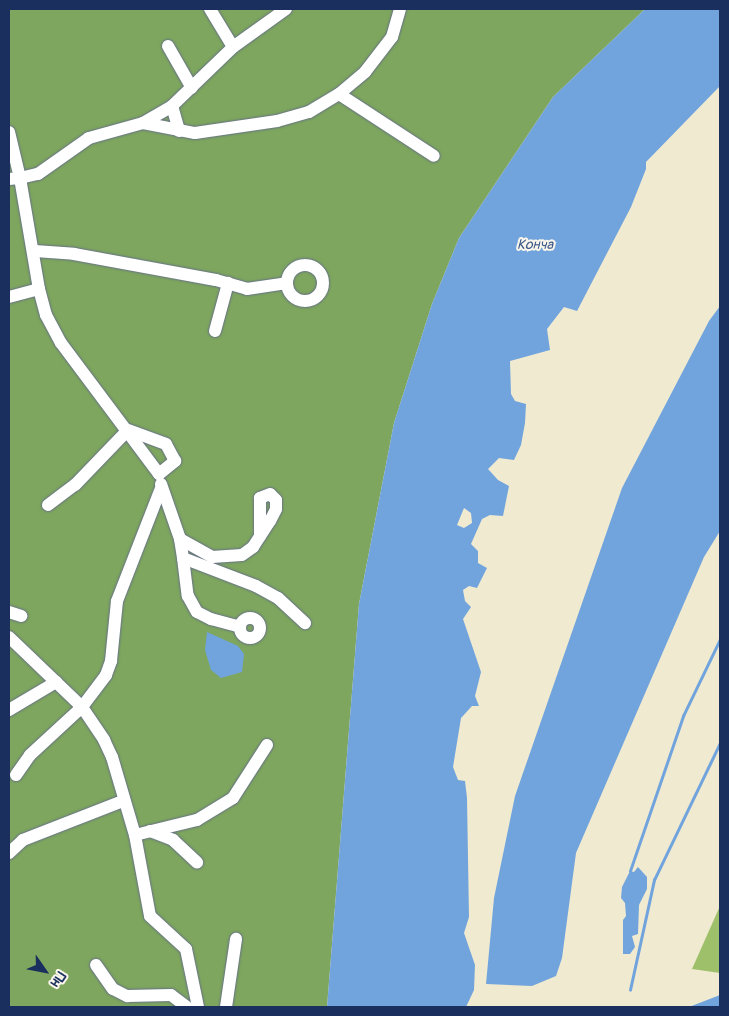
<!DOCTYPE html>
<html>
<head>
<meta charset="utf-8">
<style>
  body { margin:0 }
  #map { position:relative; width:729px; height:1016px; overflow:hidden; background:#f0ead1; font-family:Pangolin,sans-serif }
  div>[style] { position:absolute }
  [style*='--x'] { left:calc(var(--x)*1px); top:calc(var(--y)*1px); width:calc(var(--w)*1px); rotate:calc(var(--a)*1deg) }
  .green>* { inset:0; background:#9ec06a }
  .forest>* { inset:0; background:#7ea65e }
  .water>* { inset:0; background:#71a4dd }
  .stream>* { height:2.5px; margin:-1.25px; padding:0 1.25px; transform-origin:1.25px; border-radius:1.25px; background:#71a4dd }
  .roads { filter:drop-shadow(0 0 1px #667086) drop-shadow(0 0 1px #667086) }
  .minor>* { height:12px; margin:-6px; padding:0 6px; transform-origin:6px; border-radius:6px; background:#fff }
  .minor>.ring { margin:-6px; padding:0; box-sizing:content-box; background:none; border:12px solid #fff; border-radius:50% }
  span { translate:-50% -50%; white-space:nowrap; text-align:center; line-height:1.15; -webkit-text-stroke:4px #fbf7ec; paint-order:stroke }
  .water-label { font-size:14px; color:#39588a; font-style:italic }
  .frame { position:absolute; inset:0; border:10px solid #1b2f5e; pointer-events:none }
  .north { position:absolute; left:20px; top:946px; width:50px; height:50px; -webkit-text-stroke:4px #fbf7ec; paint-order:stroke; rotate:123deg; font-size:14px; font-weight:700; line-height:20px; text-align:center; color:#1b2f5e }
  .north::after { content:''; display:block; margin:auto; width:18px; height:22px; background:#1b2f5e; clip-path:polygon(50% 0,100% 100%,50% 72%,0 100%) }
</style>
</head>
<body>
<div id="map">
  <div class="green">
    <i style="clip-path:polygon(720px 906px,720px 973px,692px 969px)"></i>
  </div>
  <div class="forest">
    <i style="clip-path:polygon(9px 9px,645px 9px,553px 97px,459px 238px,432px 304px,394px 423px,359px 604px,327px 1007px,9px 1007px)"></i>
  </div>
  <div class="water">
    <i style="clip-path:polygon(evenodd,645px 9px,720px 9px,720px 86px,646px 162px,646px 169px,631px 207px,577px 311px,564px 307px,547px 329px,550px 350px,510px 361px,511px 394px,515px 401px,526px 404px,525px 423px,521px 445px,514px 460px,499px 458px,488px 469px,498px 480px,509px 486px,503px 516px,490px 515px,482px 519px,471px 544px,478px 551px,478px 563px,487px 568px,477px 588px,469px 586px,463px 590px,465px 601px,471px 607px,463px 619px,481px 672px,475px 696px,479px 706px,472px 706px,461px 718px,453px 767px,458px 780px,465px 781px,467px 798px,469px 917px,464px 933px,475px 965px,474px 990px,466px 1007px,327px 1007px,359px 604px,394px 423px,432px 304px,459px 238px,553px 97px,645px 9px,464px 508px,471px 513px,472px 523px,464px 528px,457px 525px,464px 508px)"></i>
    <i style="clip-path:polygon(720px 306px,720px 531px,704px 557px,576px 853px,562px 958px,556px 976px,532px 986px,486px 984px,494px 898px,515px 796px,622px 488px,709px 321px)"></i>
    <i style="clip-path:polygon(207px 632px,238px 646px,244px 654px,242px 672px,221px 678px,211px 670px,205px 650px)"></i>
    <i style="clip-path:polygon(638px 867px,647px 877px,647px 889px,639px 905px,638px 934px,632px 936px,635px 947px,630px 954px,623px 954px,623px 920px,626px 916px,625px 903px,621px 898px,622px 887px,630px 871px,634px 872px)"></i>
    <i style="clip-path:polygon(720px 995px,720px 1007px,689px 1007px)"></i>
  </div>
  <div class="stream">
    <i style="--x:630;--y:871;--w:164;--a:-71.1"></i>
    <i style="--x:683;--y:716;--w:85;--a:-64.3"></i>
    <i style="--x:630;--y:990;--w:113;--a:-77.7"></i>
    <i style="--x:654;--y:880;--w:152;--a:-64.3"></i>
  </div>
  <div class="roads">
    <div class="minor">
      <i style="--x:210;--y:9;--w:44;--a:58.8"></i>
      <i style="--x:168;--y:46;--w:48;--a:60.3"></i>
      <i style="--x:339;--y:94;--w:113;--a:33.1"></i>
      <i style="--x:172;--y:106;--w:26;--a:74"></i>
      <i style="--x:143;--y:123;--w:53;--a:10.9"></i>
      <i style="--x:195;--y:133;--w:83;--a:-8.3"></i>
      <i style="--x:277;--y:121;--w:33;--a:-16"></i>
      <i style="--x:309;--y:112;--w:35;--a:-31"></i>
      <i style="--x:339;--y:94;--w:34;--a:-40"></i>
      <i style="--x:365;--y:72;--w:44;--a:-52.4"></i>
      <i style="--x:392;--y:37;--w:29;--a:-74"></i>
      <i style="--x:9;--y:132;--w:47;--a:76.6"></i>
      <i style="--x:20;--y:178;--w:18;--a:-13"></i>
      <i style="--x:38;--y:174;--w:62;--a:-35.2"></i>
      <i style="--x:89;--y:138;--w:56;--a:-15.5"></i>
      <i style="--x:143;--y:123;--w:34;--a:-30"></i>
      <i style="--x:172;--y:106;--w:85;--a:-44"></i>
      <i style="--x:233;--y:47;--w:65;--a:-35.6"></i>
      <i style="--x:9;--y:179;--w:11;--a:-5"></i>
      <i style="--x:20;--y:178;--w:113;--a:80.3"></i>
      <i style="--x:39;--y:289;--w:27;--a:75"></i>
      <i style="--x:46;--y:315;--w:32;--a:62"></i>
      <i style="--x:61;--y:343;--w:164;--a:53.2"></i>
      <i style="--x:159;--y:474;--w:21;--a:-39"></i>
      <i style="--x:175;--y:461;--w:19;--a:-118"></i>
      <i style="--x:166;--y:444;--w:40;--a:-159.8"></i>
      <i style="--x:35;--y:251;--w:39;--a:4"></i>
      <i style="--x:74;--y:254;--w:144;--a:10.4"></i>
      <i style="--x:216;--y:280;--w:32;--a:16"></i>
      <i style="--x:247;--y:289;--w:40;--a:-8.5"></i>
      <i class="ring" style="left:287px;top:265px;width:24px;height:24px"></i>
      <i style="--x:9;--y:297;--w:31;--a:-15"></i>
      <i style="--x:215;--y:331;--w:50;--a:-74.8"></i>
      <i style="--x:161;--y:484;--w:58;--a:70.9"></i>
      <i style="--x:180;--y:539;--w:19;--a:81"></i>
      <i style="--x:183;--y:558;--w:78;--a:21"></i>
      <i style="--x:256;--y:586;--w:25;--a:29"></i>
      <i style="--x:278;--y:598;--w:37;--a:43"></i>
      <i style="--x:48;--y:505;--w:34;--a:-37"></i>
      <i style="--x:75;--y:485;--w:76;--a:-46.1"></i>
      <i style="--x:180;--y:539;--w:37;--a:29"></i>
      <i style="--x:212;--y:557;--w:30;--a:-4"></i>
      <i style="--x:242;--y:555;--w:14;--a:-36"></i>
      <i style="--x:253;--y:547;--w:31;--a:-57"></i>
      <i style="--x:270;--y:521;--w:13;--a:-63"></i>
      <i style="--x:276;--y:509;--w:9;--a:-90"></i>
      <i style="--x:276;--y:500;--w:8;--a:-135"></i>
      <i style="--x:270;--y:494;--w:11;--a:158"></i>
      <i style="--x:260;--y:498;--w:38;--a:90"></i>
      <i style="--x:183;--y:558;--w:38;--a:83"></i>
      <i style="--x:188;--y:596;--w:18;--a:61"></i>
      <i style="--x:197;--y:612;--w:16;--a:27"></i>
      <i style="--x:211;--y:619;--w:30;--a:15"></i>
      <i style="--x:9;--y:612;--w:13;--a:18"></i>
      <i class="ring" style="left:240px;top:618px;width:8px;height:8px"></i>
      <i style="--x:9;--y:637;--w:101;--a:43.8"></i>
      <i style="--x:82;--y:707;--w:40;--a:56"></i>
      <i style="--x:104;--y:740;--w:19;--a:65"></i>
      <i style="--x:112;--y:757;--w:81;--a:73.6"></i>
      <i style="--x:135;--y:835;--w:82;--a:79.5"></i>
      <i style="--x:150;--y:916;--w:49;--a:42.5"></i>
      <i style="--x:186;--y:949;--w:59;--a:78.3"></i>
      <i style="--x:9;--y:710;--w:55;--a:-30.8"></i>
      <i style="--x:16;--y:775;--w:24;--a:-55"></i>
      <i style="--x:30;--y:755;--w:71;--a:-42.7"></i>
      <i style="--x:82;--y:707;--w:40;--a:-53"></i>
      <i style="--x:106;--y:675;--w:15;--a:-70"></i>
      <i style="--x:111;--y:661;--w:60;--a:-84.3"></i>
      <i style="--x:117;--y:601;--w:121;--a:-68.7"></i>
      <i style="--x:150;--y:831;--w:25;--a:21"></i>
      <i style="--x:173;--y:840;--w:33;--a:43"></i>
      <i style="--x:135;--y:835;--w:64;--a:-13.6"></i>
      <i style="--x:197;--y:820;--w:42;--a:-31.4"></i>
      <i style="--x:233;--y:798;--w:63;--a:-57.3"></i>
      <i style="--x:9;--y:853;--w:19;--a:-43"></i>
      <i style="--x:23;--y:840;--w:107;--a:-21.3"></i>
      <i style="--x:96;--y:965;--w:29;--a:55"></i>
      <i style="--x:113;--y:989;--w:16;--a:27"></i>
      <i style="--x:127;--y:996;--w:44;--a:-1.3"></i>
      <i style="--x:171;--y:995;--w:20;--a:37"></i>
      <i style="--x:226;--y:1007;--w:69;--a:-81.6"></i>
    </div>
  </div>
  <div class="water-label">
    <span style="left:535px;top:245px">Конча</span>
  </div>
  <div class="frame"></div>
  <div class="north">Пн</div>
</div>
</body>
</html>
